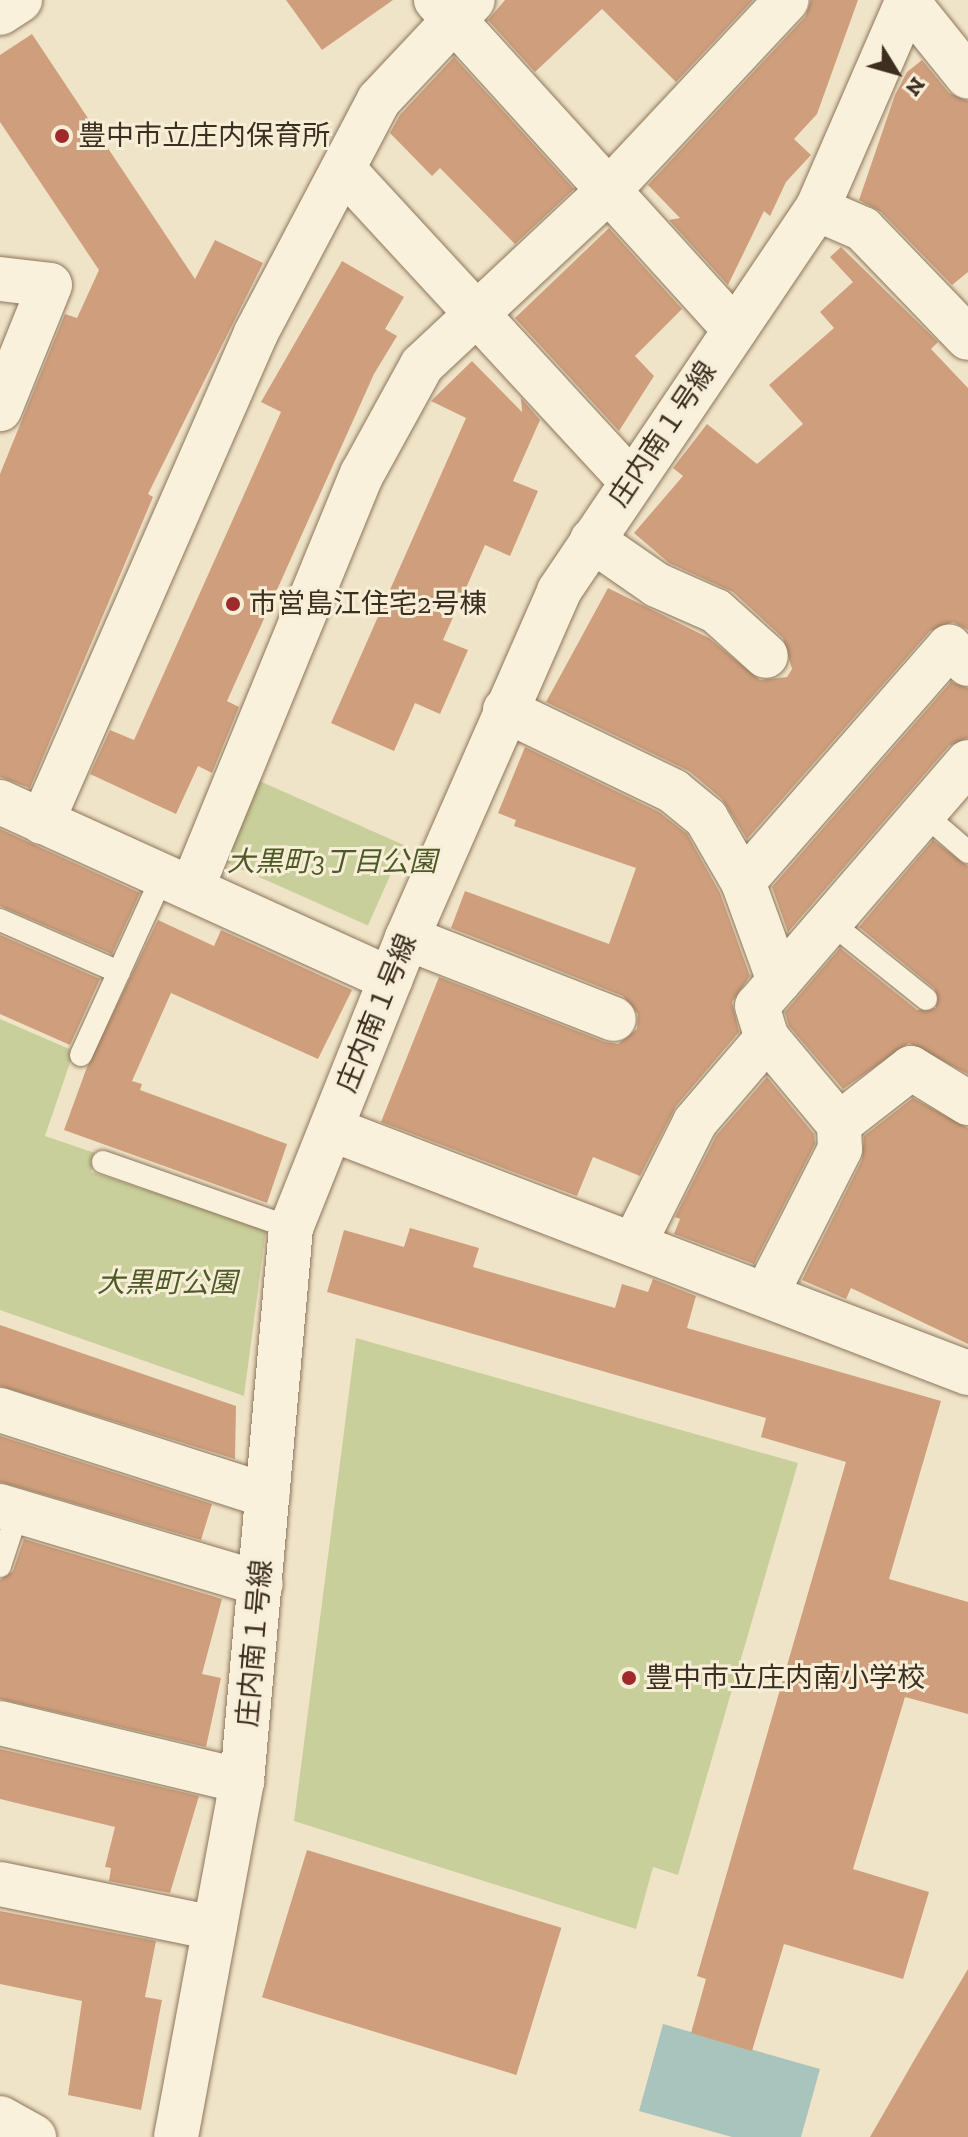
<!DOCTYPE html>
<html>
<head>
<meta charset="utf-8">
<style>
  body { margin:0 }
  #map { position:relative; width:968px; height:2137px; overflow:hidden; background:#f0e4c8; font-family:"Zilla Slab","Noto Sans JP",serif }
  div>[style] { position:absolute }
  [style*='--x'] { left:calc(var(--x)*1px); top:calc(var(--y)*1px); width:calc(var(--w)*1px); rotate:calc(var(--a)*1deg) }
  .green>* { inset:0; background:#c9cf9b; transform-origin:0 0 }
  .water>* { inset:0; background:#a9c4bc }
  .building>* { inset:0; background:#cf9f7d; transform-origin:0 0 }
  .roads { filter:drop-shadow(0 0 2px #8d765c) drop-shadow(0 0 2px #8d765c) }
  .lane>* { height:22px; margin:-11px; padding:0 11px; transform-origin:11px; border-radius:11px; background:#faf1dc }
  .street>* { height:44px; margin:-22px; padding:0 22px; transform-origin:22px; border-radius:22px; background:#faf1dc }
  .secondary>* { height:44px; margin:-22px; padding:0 22px; transform-origin:22px; border-radius:22px; background:#faf1dc }
  .dots>* { width:22px; height:22px; translate:-50% -50%; box-sizing:border-box; border:4px solid #f7eed8; border-radius:50% }
  span { translate:-50% -50%; white-space:nowrap; text-align:center; line-height:1.15; -webkit-text-stroke:6px #f7eed8; paint-order:stroke }
  .poi-label { font-size:28px; color:#3d2e20 }
  .left { translate:0 -50%; text-align:left }
  .street-label { font-size:28px; color:#3d2e20 }
  .park-label { font-size:28px; color:#4d5a26; font-style:italic }
  .north { position:absolute; left:856px; top:32px; width:80px; height:80px; -webkit-text-stroke:6px #f7eed8; paint-order:stroke; rotate:127deg; font-size:22px; font-weight:700; line-height:32px; text-align:center; color:#3d2e20 }
  .north::after { content:''; display:block; margin:auto; width:28px; height:36px; background:#3d2e20; clip-path:polygon(50% 0,100% 100%,50% 72%,0 100%) }
</style>
</head>
<body>
<div id="map">
  <div class="green">
    <i style="left:253px;top:778px;width:165px;height:88px;rotate:24deg"></i>
    <i style="clip-path:polygon(0 1019px,74px 1051px,45px 1136px,95px 1153px,91px 1172px,266px 1229px,244px 1396px,0 1310px)"></i>
    <i style="clip-path:polygon(356px 1338px,798px 1463px,678px 1875px,653px 1867px,636px 1929px,294px 1821px)"></i>
  </div>
  <div class="water">
    <i style="clip-path:polygon(663px 2024px,820px 2069px,801px 2137px,732px 2137px,639px 2111px)"></i>
  </div>
  <div class="building">
    <i style="clip-path:polygon(286px 0,393px 0,322px 50px)"></i>
    <i style="clip-path:polygon(505px 0,753px 0,676px 82px,602px 9px,535px 72px,488px 20px)"></i>
    <i style="clip-path:polygon(811px 0,858px 0,817px 114px,794px 139px,811px 155px,786px 182px,770px 216px,764px 211px,728px 285px,669px 220px,680px 218px,648px 185px,805px 17px)"></i>
    <i style="clip-path:polygon(32px 34px,195px 279px,215px 240px,263px 263px,148px 494px,153px 497px,30px 788px,0 777px,0 474px,65px 314px,77px 318px,99px 270px,0 122px,0 55px)"></i>
    <i style="clip-path:polygon(454px 57px,574px 189px,515px 244px,440px 168px,432px 176px,390px 133px,400px 115px)"></i>
    <i style="clip-path:polygon(922px 60px,949px 93px,968px 101px,968px 272px,952px 285px,881px 212px,859px 200px,895px 95px,907px 72px)"></i>
    <i style="clip-path:polygon(609px 228px,682px 309px,635px 356px,654px 376px,619px 431px,515px 318px)"></i>
    <i style="clip-path:polygon(841px 247px,938px 342px,931px 349px,968px 388px,968px 630px,953px 622px,930px 631px,747px 839px,722px 799px,689px 771px,546px 702px,608px 588px,709px 638px,760px 680px,787px 677px,792px 669px,783px 638px,733px 592px,669px 563px,634px 533px,683px 476px,673px 468px,707px 424px,757px 464px,803px 424px,769px 385px,834px 328px,820px 312px,853px 282px,830px 257px)"></i>
    <i style="clip-path:polygon(342px 261px,404px 297px,385px 329px,397px 336px,374px 374px,227px 701px,239px 707px,212px 773px,198px 766px,176px 814px,90px 774px,110px 730px,134px 740px,281px 412px,261px 402px)"></i>
    <i style="clip-path:polygon(472px 361px,522px 412px,521px 398px,540px 420px,513px 481px,538px 491px,510px 556px,485px 545px,443px 640px,468px 650px,440px 714px,415px 703px,394px 751px,331px 723px,466px 418px,431px 401px)"></i>
    <i style="clip-path:polygon(951px 682px,968px 688px,968px 738px,949px 746px,788px 932px,772px 887px)"></i>
    <i style="clip-path:polygon(525px 747px,659px 812px,687px 834px,720px 893px,750px 976px,732px 1002px,739px 1032px,676px 1106px,640px 1176px,593px 1157px,577px 1196px,381px 1122px,439px 977px,605px 1042px,618px 1044px,637px 1029px,638px 1014px,623px 996px,451px 928px,465px 891px,609px 944px,636px 868px,514px 826px,516px 820px,498px 813px)"></i>
    <i style="clip-path:polygon(0 829px,140px 893px,112px 954px,0 906px)"></i>
    <i style="clip-path:polygon(933px 840px,968px 866px,968px 1074px,909px 1043px,843px 1089px,789px 1026px,785px 1012px,840px 948px,917px 1010px,936px 1008px,935px 989px,859px 927px)"></i>
    <i style="clip-path:polygon(158px 920px,214px 946px,221px 930px,352px 990px,318px 1059px,171px 993px,132px 1081px,142px 1084px,140px 1090px,287px 1144px,267px 1203px,64px 1130px,87px 1067px)"></i>
    <i style="clip-path:polygon(0 935px,100px 979px,70px 1045px,0 1014px)"></i>
    <i style="clip-path:polygon(767px 1077px,814px 1134px,815px 1144px,754px 1264px,674px 1234px,680px 1219px,675px 1217px,716px 1136px)"></i>
    <i style="clip-path:polygon(913px 1098px,968px 1128px,968px 1344px,851px 1288px,846px 1299px,802px 1280px,862px 1160px,864px 1136px)"></i>
    <i style="clip-path:polygon(410px 1228px,479px 1248px,473px 1267px,615px 1308px,622px 1284px,648px 1292px,653px 1279px,696px 1296px,687px 1328px,941px 1401px,889px 1579px,968px 1602px,968px 1714px,905px 1697px,853px 1869px,929px 1892px,903px 1979px,784px 1944px,752px 2051px,691px 2033px,706px 1979px,697px 1976px,846px 1462px,761px 1437px,766px 1418px,327px 1292px,344px 1230px,404px 1247px)"></i>
    <i style="clip-path:polygon(0 1325px,236px 1406px,235px 1459px,0 1386px)"></i>
    <i style="clip-path:polygon(0 1436px,212px 1504px,201px 1540px,0 1482px)"></i>
    <i style="clip-path:polygon(24px 1539px,222px 1599px,202px 1674px,221px 1678px,206px 1747px,0 1699px,0 1580px,13px 1571px)"></i>
    <i style="clip-path:polygon(0 1749px,199px 1796px,170px 1893px,109px 1881px,111px 1868px,105px 1867px,115px 1827px,0 1799px)"></i>
    <i style="left:307px;top:1850px;width:266px;height:154px;rotate:17deg"></i>
    <i style="clip-path:polygon(0 1911px,156px 1941px,145px 1997px,162px 2000px,141px 2110px,68px 2095px,82px 2001px,0 1984px)"></i>
    <i style="clip-path:polygon(968px 1969px,968px 2137px,870px 2137px,920px 2050px)"></i>
  </div>
  <div class="roads">
    <div class="lane">
      <i style="--x:924;--y:814;--w:58;--a:40.8"></i>
      <i style="--x:0;--y:920;--w:130;--a:23.6"></i>
      <i style="--x:830;--y:922;--w:123;--a:38.7"></i>
      <i style="--x:81;--y:1055;--w:198;--a:-65.5"></i>
      <i style="--x:103;--y:1162;--w:199;--a:19.3"></i>
      <i style="--x:0;--y:1566;--w:58;--a:-71.9"></i>
    </div>
    <div class="street">
      <i style="--x:436;--y:0;--w:445;--a:47.8"></i>
      <i style="--x:907;--y:1;--w:97;--a:51.2"></i>
      <i style="--x:0;--y:13;--w:24;--a:-33"></i>
      <i style="--x:343;--y:169;--w:425;--a:47.3"></i>
      <i style="--x:817;--y:209;--w:50;--a:23.5"></i>
      <i style="--x:863;--y:229;--w:151;--a:46.1"></i>
      <i style="--x:0;--y:279;--w:50;--a:6.8"></i>
      <i style="--x:50;--y:285;--w:134;--a:112"></i>
      <i style="--x:592;--y:540;--w:79;--a:34.7"></i>
      <i style="--x:657;--y:585;--w:64;--a:23.8"></i>
      <i style="--x:716;--y:611;--w:67;--a:42"></i>
      <i style="--x:505;--y:710;--w:187;--a:25.7"></i>
      <i style="--x:673;--y:791;--w:43;--a:39.3"></i>
      <i style="--x:706;--y:818;--w:74;--a:60"></i>
      <i style="--x:743;--y:882;--w:105;--a:70"></i>
      <i style="--x:779;--y:981;--w:33;--a:131"></i>
      <i style="--x:757;--y:1006;--w:34;--a:73"></i>
      <i style="--x:767;--y:1038;--w:112;--a:50.1"></i>
      <i style="--x:839;--y:1124;--w:25;--a:88"></i>
      <i style="--x:840;--y:1149;--w:161;--a:116.9"></i>
      <i style="--x:0;--y:802;--w:429;--a:24.4"></i>
      <i style="--x:42;--y:822;--w:534;--a:-66.36"></i>
      <i style="--x:256;--y:333;--w:263;--a:-62.2"></i>
      <i style="--x:379;--y:100;--w:137;--a:-46.8"></i>
      <i style="--x:743;--y:882;--w:313;--a:-48.8"></i>
      <i style="--x:949;--y:647;--w:25;--a:42"></i>
      <i style="--x:192;--y:888;--w:448;--a:-67.7"></i>
      <i style="--x:362;--y:474;--w:124;--a:-61.2"></i>
      <i style="--x:422;--y:365;--w:256;--a:-43.1"></i>
      <i style="--x:609;--y:190;--w:260;--a:-46.9"></i>
      <i style="--x:407;--y:938;--w:222;--a:21.4"></i>
      <i style="--x:779;--y:981;--w:289;--a:-49.2"></i>
      <i style="--x:839;--y:1124;--w:91;--a:-37.9"></i>
      <i style="--x:911;--y:1068;--w:67;--a:31.6"></i>
      <i style="--x:331;--y:1129;--w:682;--a:20.96"></i>
      <i style="--x:634;--y:1244;--w:136;--a:-63.4"></i>
      <i style="--x:695;--y:1122;--w:111;--a:-49.4"></i>
      <i style="--x:0;--y:1410;--w:281;--a:17.8"></i>
      <i style="--x:0;--y:1506;--w:272;--a:16.6"></i>
      <i style="--x:0;--y:1723;--w:249;--a:13.5"></i>
      <i style="--x:0;--y:1884;--w:219;--a:11.6"></i>
      <i style="--x:176;--y:2137;--w:362;--a:-79.5"></i>
      <i style="--x:242;--y:1781;--w:555;--a:-84.94"></i>
      <i style="--x:291;--y:1228;--w:312;--a:-68.2"></i>
      <i style="--x:407;--y:938;--w:379;--a:-66.3"></i>
      <i style="--x:559;--y:591;--w:461;--a:-56"></i>
      <i style="--x:817;--y:209;--w:228;--a:-66.5"></i>
    </div>
    <div class="secondary">
      <i style="--x:0;--y:2118;--w:39;--a:29"></i>
    </div>
  </div>
  <div class="dots">
    <i style="left:62px;top:136px;background:#9e2a2b"></i>
    <i style="left:233px;top:604px;background:#9e2a2b"></i>
    <i style="left:629px;top:1678px;background:#9e2a2b"></i>
  </div>
  <div class="poi-label">
    <span class="left" style="left:78px;top:136px">豊中市立庄内保育所</span>
    <span class="left" style="left:249px;top:604px">市営島江住宅2号棟</span>
    <span class="left" style="left:645px;top:1678px">豊中市立庄内南小学校</span>
  </div>
  <div class="street-label">
    <span style="left:663px;top:434px;rotate:-56deg">庄内南１号線</span>
    <span style="left:377px;top:1013px;rotate:-68deg">庄内南１号線</span>
    <span style="left:255px;top:1643px;rotate:-85deg">庄内南１号線</span>
  </div>
  <div class="park-label">
    <span style="left:332px;top:862px">大黒町3丁目公園</span>
    <span style="left:167px;top:1283px">大黒町公園</span>
  </div>
  <div class="north">N</div>
</div>
</body>
</html>
